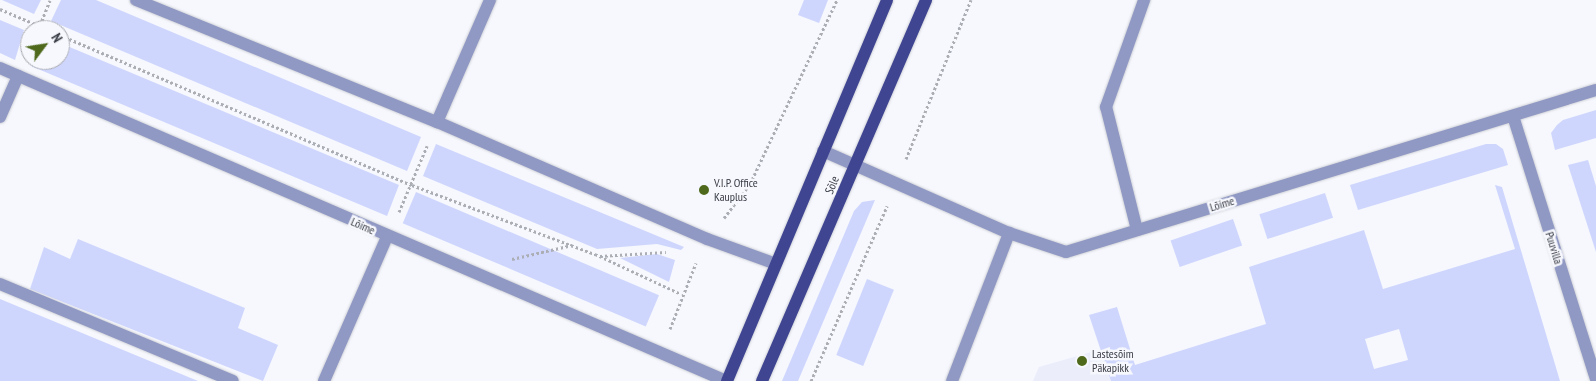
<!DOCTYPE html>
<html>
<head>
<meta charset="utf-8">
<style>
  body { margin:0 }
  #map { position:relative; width:1596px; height:381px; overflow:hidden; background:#f6f8fd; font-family:"PT Sans Narrow",sans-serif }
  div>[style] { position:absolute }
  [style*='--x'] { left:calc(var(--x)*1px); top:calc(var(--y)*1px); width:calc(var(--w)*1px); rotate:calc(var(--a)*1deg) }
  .built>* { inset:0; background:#ebedfb }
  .green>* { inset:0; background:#cfd6fd; transform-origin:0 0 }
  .path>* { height:3px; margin-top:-1.5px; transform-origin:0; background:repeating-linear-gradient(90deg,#acaeb5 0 2.5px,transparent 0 5px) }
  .roads { filter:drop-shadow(0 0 1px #d0d2d8) drop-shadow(0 0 1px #d0d2d8) }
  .minor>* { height:12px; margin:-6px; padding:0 6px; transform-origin:6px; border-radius:6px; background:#9098c4 }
  .major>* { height:12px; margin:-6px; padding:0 6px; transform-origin:6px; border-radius:6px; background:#404592 }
  .dots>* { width:14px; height:14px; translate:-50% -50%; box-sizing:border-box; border:2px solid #f6f8fd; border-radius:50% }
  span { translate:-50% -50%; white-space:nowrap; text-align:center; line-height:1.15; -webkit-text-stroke:5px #f6f8fd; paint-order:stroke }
  .poi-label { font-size:12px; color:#393b45 }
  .left { translate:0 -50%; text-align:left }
  .street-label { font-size:12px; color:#393b45 }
  .north { position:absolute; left:20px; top:20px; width:50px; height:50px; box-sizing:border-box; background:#f6f8fd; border:1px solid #aaacb3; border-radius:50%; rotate:59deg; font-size:14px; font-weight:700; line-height:20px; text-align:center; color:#393b45 }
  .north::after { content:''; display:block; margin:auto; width:18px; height:22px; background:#4f691c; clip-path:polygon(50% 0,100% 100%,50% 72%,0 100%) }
</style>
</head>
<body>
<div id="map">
  <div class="built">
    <i style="clip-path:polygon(1102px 349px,1111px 381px,1033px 381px,1039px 367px)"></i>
  </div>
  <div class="green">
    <i style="clip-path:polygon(2px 0,41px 0,34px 14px)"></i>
    <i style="clip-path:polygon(61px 0,96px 0,421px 137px,407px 171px,51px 21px)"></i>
    <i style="clip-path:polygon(804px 0,828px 0,819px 23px,798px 15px)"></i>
    <i style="clip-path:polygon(0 20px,24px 30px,15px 60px,0 53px)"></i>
    <i style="clip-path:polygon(60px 43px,399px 185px,387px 216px,31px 66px,34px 60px,60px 60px)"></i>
    <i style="clip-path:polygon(1596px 110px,1596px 138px,1555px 150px,1551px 133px,1557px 125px,1563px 120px)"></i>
    <i style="clip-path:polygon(436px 144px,684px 247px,681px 250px,657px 244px,597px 249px,423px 176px)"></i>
    <i style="clip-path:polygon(1486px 144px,1496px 144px,1503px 149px,1508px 165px,1358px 210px,1350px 185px)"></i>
    <i style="clip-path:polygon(1588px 160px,1596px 186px,1596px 252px,1568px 165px)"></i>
    <i style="clip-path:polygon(evenodd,1495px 185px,1502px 187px,1560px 381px,1111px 381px,1089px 315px,1117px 307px,1135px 365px,1266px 324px,1249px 267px,1364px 230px,1383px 289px,1515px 249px,1495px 185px,1399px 329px,1408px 360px,1374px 369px,1365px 339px,1399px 329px)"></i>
    <i style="left:416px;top:192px;width:264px;height:34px;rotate:23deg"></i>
    <i style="left:1325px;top:193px;width:26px;height:69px;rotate:72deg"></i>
    <i style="clip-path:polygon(875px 200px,798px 381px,782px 381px,854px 211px,862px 202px)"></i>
    <i style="left:1233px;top:219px;width:28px;height:66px;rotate:71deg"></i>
    <i style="clip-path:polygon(78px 239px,245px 308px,238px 328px,278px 345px,263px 381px,30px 289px,44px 247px,70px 259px)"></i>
    <i style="clip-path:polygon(657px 254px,675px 260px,669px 282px,620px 258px)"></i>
    <i style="left:867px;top:279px;width:29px;height:82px;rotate:22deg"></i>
    <i style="clip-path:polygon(0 299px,198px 381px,0 381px)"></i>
  </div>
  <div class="path">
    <i style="--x:0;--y:9;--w:53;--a:23.2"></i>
    <i style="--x:38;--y:30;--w:32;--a:-68"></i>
    <i style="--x:60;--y:35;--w:383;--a:23.1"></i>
    <i style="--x:412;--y:185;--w:196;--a:20.7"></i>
    <i style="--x:595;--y:254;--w:95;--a:24.9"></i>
    <i style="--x:906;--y:159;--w:172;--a:-67.8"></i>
    <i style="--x:399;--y:212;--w:72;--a:-67"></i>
    <i style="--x:724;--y:218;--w:43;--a:-52.6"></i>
    <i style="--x:750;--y:184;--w:204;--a:-64.7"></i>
    <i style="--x:600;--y:256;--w:66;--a:-3.5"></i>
    <i style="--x:512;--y:259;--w:62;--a:-13.1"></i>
    <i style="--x:670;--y:329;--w:71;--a:-68.5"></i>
    <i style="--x:811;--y:381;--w:191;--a:-66.5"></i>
  </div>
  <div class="roads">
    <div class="minor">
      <i style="--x:136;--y:0;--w:325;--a:22.1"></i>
      <i style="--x:437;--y:122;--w:294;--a:23.4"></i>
      <i style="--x:707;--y:239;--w:73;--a:19.9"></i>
      <i style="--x:0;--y:68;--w:791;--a:23.32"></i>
      <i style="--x:1513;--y:116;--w:277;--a:72.5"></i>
      <i style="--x:0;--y:117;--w:45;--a:-66.3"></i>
      <i style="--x:437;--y:122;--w:133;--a:-66.5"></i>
      <i style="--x:823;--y:151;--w:203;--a:23.8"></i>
      <i style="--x:1009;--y:233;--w:60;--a:18.4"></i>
      <i style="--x:1066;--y:252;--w:554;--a:-17"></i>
      <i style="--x:1137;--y:230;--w:127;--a:-104.1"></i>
      <i style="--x:1106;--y:107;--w:114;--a:-70.4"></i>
      <i style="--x:0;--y:284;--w:252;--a:22.6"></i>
      <i style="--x:324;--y:381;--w:157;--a:-66.4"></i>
      <i style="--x:952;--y:381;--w:159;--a:-68.9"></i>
    </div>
    <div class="major">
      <i style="--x:727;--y:381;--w:413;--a:-67.2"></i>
      <i style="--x:762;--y:381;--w:415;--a:-66.7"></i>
    </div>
  </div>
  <div class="dots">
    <i style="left:704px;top:190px;background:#4f691c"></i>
    <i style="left:1082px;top:361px;background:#4f691c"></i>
  </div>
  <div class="poi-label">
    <span class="left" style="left:714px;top:190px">V.I.P. Office<br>Kauplus</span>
    <span class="left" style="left:1092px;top:361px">Lastesõim<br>Päkapikk</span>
  </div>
  <div class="street-label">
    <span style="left:832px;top:185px;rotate:-67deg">Sõle</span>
    <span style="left:1222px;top:204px;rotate:-17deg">Lõime</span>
    <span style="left:363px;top:226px;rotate:24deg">Lõime</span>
    <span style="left:1554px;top:248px;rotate:73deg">Puuvilla</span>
  </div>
  <div class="north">N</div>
</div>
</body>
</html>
